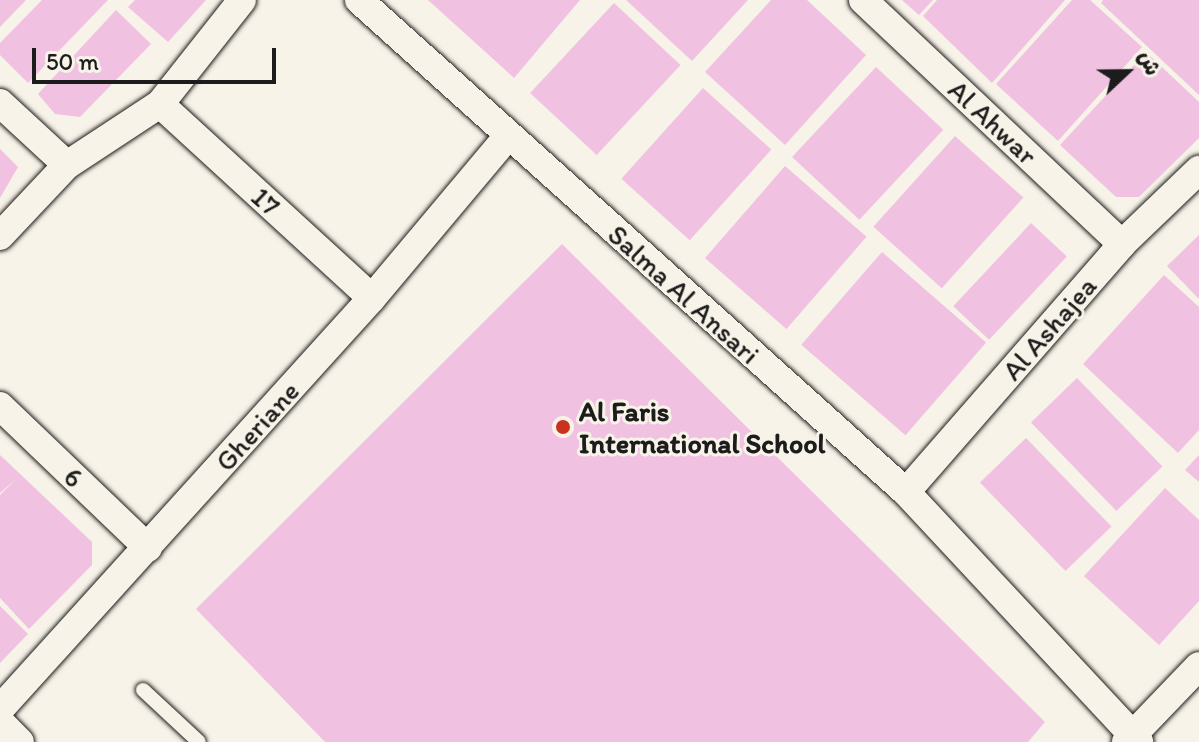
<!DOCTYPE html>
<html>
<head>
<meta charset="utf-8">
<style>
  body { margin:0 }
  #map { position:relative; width:1199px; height:742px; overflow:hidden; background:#f7f3e8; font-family:Itim,"Playpen Sans Arabic",sans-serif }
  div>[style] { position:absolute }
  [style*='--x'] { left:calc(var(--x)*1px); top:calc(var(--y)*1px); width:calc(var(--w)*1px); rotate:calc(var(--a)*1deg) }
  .building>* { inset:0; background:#f1c1e2; transform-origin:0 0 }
  .roads { filter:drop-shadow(0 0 2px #1c1c1c) drop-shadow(0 0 2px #1c1c1c) }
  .lane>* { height:14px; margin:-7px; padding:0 7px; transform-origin:7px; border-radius:7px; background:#f7f3e8 }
  .street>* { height:28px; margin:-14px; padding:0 14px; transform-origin:14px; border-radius:14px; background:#f7f3e8 }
  .dots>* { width:22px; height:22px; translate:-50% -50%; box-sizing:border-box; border:4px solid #f7f3e8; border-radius:50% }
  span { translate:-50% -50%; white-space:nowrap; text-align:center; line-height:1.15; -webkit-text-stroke:6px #f7f3e8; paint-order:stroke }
  .street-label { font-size:28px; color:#1c1c1c }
  .poi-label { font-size:28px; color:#1c1c1c; font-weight:700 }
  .left { translate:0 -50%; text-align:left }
  .north { position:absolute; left:1087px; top:32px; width:80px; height:80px; -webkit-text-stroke:6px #f7f3e8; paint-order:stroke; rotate:68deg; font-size:22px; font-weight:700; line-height:32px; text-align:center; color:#1c1c1c }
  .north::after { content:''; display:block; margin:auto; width:28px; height:36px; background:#1c1c1c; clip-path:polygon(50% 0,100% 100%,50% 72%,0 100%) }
  .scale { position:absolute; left:32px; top:48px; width:244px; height:36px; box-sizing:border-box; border:4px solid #1c1c1c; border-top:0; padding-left:10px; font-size:24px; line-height:28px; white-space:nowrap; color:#1c1c1c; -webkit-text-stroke:6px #f7f3e8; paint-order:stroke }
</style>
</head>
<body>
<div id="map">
  <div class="building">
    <i style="clip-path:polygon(0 0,26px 0,0 27px)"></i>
    <i style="clip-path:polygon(42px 0,108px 0,28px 83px,0 55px,0 43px)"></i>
    <i style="clip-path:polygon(135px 0,206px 0,168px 42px,128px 7px)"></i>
    <i style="clip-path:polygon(428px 0,580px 0,514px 78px)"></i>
    <i style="clip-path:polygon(626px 0,748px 0,692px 61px)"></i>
    <i style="clip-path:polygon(771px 0,807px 0,866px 55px,785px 145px,705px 72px)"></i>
    <i style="clip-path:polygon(902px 0,933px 0,919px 15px)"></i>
    <i style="clip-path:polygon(937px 0,1065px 0,992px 83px,923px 16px)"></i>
    <i style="clip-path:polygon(1072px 0,1090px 0,1142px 47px,1058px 141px,996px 84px)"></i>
    <i style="clip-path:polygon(1103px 0,1199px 0,1199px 95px,1101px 3px)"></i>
    <i style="left:614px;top:3px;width:91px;height:123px;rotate:43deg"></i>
    <i style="clip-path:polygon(116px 10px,151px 44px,80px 117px,55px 114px,38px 94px)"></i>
    <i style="clip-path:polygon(1146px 52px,1199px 102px,1199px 138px,1139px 197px,1116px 197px,1060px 145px)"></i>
    <i style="left:876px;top:67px;width:92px;height:123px;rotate:43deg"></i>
    <i style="left:703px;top:88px;width:92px;height:122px;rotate:42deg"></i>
    <i style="left:955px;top:136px;width:92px;height:122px;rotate:42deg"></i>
    <i style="clip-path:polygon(0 149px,18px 167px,0 198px)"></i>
    <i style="left:785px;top:166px;width:108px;height:122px;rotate:41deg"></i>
    <i style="left:1031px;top:223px;width:49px;height:114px;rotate:43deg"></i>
    <i style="clip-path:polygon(1199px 235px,1199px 299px,1167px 266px)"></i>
    <i style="clip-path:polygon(562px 244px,1045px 722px,1028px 742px,325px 742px,196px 609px)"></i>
    <i style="left:882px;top:252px;width:138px;height:123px;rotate:41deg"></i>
    <i style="clip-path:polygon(1164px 275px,1199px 307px,1199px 430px,1178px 453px,1083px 364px)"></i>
    <i style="left:1077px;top:378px;width:123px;height:64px;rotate:46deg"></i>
    <i style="left:1026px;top:438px;width:123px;height:64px;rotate:46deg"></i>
    <i style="clip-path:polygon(0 455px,92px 542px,92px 565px,29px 629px,0 598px,0 495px,16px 479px,0 493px)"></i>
    <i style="clip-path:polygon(1199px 455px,1199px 482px,1185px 470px)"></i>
    <i style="clip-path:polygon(1165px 488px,1199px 520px,1199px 601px,1159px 645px,1084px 576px)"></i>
    <i style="clip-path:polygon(0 606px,28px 634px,0 663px)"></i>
  </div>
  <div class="roads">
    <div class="lane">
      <i style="--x:143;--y:690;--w:76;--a:42.9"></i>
    </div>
    <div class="street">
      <i style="--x:359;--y:0;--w:736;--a:41.97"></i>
      <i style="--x:906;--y:492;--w:342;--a:47"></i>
      <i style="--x:863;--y:0;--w:356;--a:43.3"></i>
      <i style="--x:0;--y:103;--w:91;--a:42.8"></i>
      <i style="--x:160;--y:104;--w:287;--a:42.5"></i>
      <i style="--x:0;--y:236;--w:98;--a:-46.7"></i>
      <i style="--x:67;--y:165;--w:111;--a:-33.3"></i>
      <i style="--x:160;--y:104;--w:132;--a:-51.7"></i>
      <i style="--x:0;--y:406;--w:205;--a:43.8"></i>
      <i style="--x:906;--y:492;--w:329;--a:-48.9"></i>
      <i style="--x:1122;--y:244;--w:107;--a:-43.9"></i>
      <i style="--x:0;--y:709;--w:554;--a:-47.85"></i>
      <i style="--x:372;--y:298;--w:210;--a:-50"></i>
      <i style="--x:0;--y:722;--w:28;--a:45"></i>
      <i style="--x:1126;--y:742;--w:105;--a:-46.2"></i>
    </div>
  </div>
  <div class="dots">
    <i style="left:563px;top:427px;background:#c8321e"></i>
  </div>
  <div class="street-label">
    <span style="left:993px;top:122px;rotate:43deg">Al Ahwar</span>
    <span style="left:266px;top:201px;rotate:42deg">17</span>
    <span style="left:684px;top:294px;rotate:42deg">Salma Al Ansari</span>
    <span style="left:1049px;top:328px;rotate:-49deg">Al Ashajea</span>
    <span style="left:257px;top:426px;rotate:-48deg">Gheriane</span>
    <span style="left:74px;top:477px;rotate:44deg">6</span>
  </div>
  <div class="poi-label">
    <span class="left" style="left:579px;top:427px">Al Faris<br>International School</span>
  </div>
  <div class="north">ش</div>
  <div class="scale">50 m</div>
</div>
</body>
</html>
